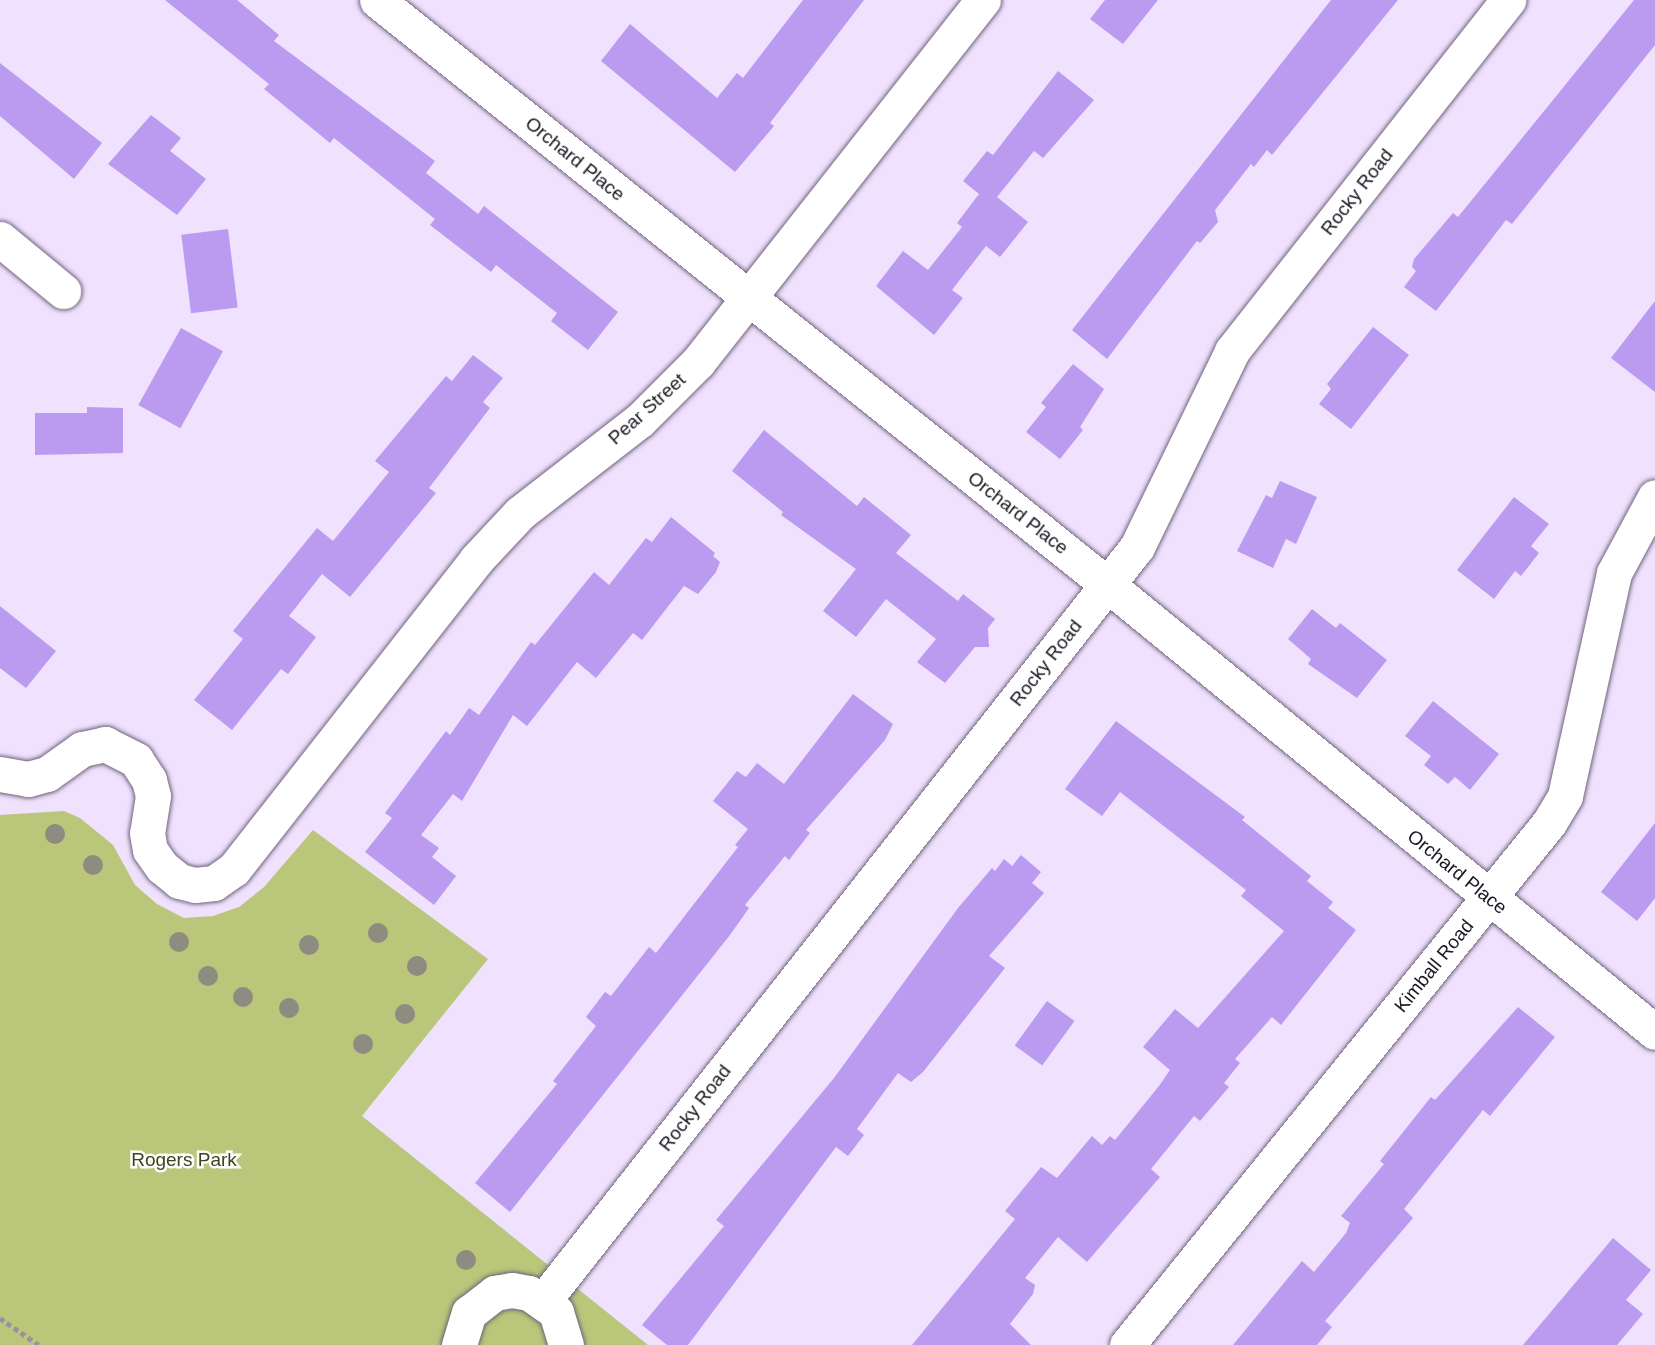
<!DOCTYPE html>
<html>
<head>
<meta charset="utf-8">
<style>
  body { margin:0 }
  #map { position:relative; width:1655px; height:1345px; overflow:hidden; background:#f0e1fe; font-family:Helvetica,sans-serif }
  div>[style] { position:absolute }
  [style*='--x'] { left:calc(var(--x)*1px); top:calc(var(--y)*1px); width:calc(var(--w)*1px); rotate:calc(var(--a)*1deg) }
  .green>* { inset:0; background:#bac679 }
  .building>* { inset:0; background:#bb9bf0; transform-origin:0 0 }
  .path>* { height:4.5px; margin-top:-2.25px; transform-origin:0; background:repeating-linear-gradient(90deg,#9a8fa5 0 5px,transparent 0 8.5px) }
  .roads { filter:drop-shadow(0 0 2px #71647d) drop-shadow(0 0 2px #71647d) }
  .minor>* { height:35px; margin:-17.5px; padding:0 17.5px; transform-origin:17.5px; border-radius:17.5px; background:#fff }
  .trees>* { width:20px; height:20px; margin:-10px; border-radius:50%; background:#8e8b81 }
  span { translate:-50% -50%; white-space:nowrap; text-align:center; line-height:1.15; -webkit-text-stroke:5px #fff; paint-order:stroke }
  .street-label { font-size:19px; color:#1c1721 }
  .park-label { font-size:19px; color:#3e441b }
</style>
</head>
<body>
<div id="map">
  <div class="green">
    <i style="clip-path:polygon(64px 811px,80px 818px,113px 845px,135px 885px,157px 904px,184px 918px,213px 916px,239px 907px,264px 887px,313px 830px,488px 959px,362px 1116px,648px 1345px,0 1345px,0 815px)"></i>
  </div>
  <div class="building">
    <i style="clip-path:polygon(165px 0,237px 0,279px 35px,274px 41px,435px 161px,426px 173px,478px 214px,484px 206px,618px 312px,588px 350px,551px 321px,557px 313px,496px 265px,491px 272px,430px 225px,435px 219px,334px 138px,330px 143px,264px 89px,269px 84px)"></i>
    <i style="clip-path:polygon(803px 0,864px 0,770px 123px,774px 126px,735px 172px,601px 61px,630px 24px,717px 98px,737px 73px,743px 78px)"></i>
    <i style="clip-path:polygon(1105px 0,1158px 0,1123px 44px,1090px 19px)"></i>
    <i style="clip-path:polygon(1331px 0,1398px 0,1272px 155px,1267px 150px,1254px 167px,1251px 164px,1215px 210px,1218px 222px,1200px 243px,1197px 241px,1107px 359px,1072px 330px)"></i>
    <i style="clip-path:polygon(1634px 0,1655px 0,1655px 45px,1512px 224px,1506px 220px,1436px 311px,1404px 287px,1416px 271px,1412px 267px,1414px 259px,1453px 213px,1458px 217px)"></i>
    <i style="clip-path:polygon(0 63px,102px 143px,74px 179px,0 116px)"></i>
    <i style="clip-path:polygon(1058px 71px,1094px 100px,1043px 158px,1034px 151px,997px 197px,1028px 222px,1000px 257px,986px 246px,952px 290px,963px 298px,934px 335px,876px 286px,903px 251px,928px 270px,962px 227px,957px 223px,979px 194px,963px 181px,987px 151px,993px 155px)"></i>
    <i style="clip-path:polygon(151px 115px,181px 138px,170px 151px,206px 179px,177px 215px,108px 164px)"></i>
    <i style="left:228px;top:229px;width:79px;height:47px;rotate:83deg"></i>
    <i style="clip-path:polygon(1655px 301px,1655px 392px,1611px 358px)"></i>
    <i style="clip-path:polygon(1373px 327px,1409px 355px,1351px 429px,1319px 404px,1331px 389px,1327px 384px)"></i>
    <i style="left:181px;top:328px;width:48px;height:88px;rotate:29deg"></i>
    <i style="clip-path:polygon(473px 355px,503px 378px,483px 402px,490px 408px,429px 488px,436px 493px,350px 597px,322px 574px,289px 616px,316px 637px,288px 674px,281px 669px,232px 730px,194px 700px,243px 639px,233px 631px,317px 528px,333px 541px,389px 472px,375px 461px,446px 376px,452px 381px)"></i>
    <i style="clip-path:polygon(1073px 364px,1104px 389px,1080px 427px,1083px 430px,1060px 459px,1026px 432px,1046px 407px,1041px 403px)"></i>
    <i style="clip-path:polygon(87px 407px,123px 408px,123px 453px,35px 455px,35px 413px,87px 413px)"></i>
    <i style="clip-path:polygon(764px 430px,857px 506px,864px 497px,911px 535px,896px 553px,958px 601px,963px 594px,995px 619px,988px 628px,989px 647px,975px 647px,945px 683px,917px 662px,936px 639px,886px 599px,856px 637px,823px 611px,856px 569px,781px 515px,783px 512px,732px 471px)"></i>
    <i style="clip-path:polygon(1280px 481px,1317px 497px,1296px 544px,1286px 539px,1273px 568px,1237px 551px,1266px 495px,1272px 498px)"></i>
    <i style="clip-path:polygon(1514px 497px,1549px 524px,1531px 546px,1539px 553px,1521px 576px,1515px 571px,1494px 599px,1457px 570px)"></i>
    <i style="clip-path:polygon(671px 517px,715px 553px,713px 556px,720px 562px,716px 572px,698px 594px,684px 586px,642px 640px,633px 633px,596px 678px,577px 662px,527px 726px,513px 715px,462px 801px,453px 794px,421px 835px,439px 848px,432px 857px,456px 876px,434px 905px,365px 852px,392px 818px,385px 813px,446px 731px,450px 735px,469px 708px,479px 715px,531px 642px,535px 645px,594px 572px,609px 585px,646px 538px,652px 542px)"></i>
    <i style="clip-path:polygon(0 606px,56px 651px,26px 688px,0 668px)"></i>
    <i style="clip-path:polygon(1312px 609px,1336px 628px,1340px 623px,1387px 660px,1357px 698px,1308px 664px,1311px 659px,1288px 639px)"></i>
    <i style="clip-path:polygon(853px 694px,893px 724px,885px 740px,806px 830px,810px 833px,789px 860px,785px 856px,745px 905px,749px 908px,730px 935px,510px 1212px,475px 1183px,557px 1084px,553px 1081px,596px 1026px,586px 1017px,605px 992px,611px 996px,649px 947px,656px 953px,738px 847px,735px 845px,748px 829px,713px 801px,737px 771px,746px 777px,757px 763px,784px 784px)"></i>
    <i style="clip-path:polygon(1433px 701px,1499px 754px,1470px 790px,1455px 777px,1448px 784px,1424px 765px,1431px 756px,1405px 736px)"></i>
    <i style="clip-path:polygon(1116px 721px,1245px 817px,1242px 820px,1311px 876px,1307px 881px,1333px 902px,1328px 908px,1356px 930px,1281px 1025px,1272px 1017px,1235px 1059px,1240px 1063px,1224px 1083px,1229px 1087px,1200px 1121px,1194px 1116px,1151px 1169px,1160px 1177px,1087px 1262px,1058px 1237px,1025px 1278px,1035px 1285px,1033px 1294px,1010px 1324px,1031px 1345px,912px 1345px,1015px 1219px,1005px 1211px,1041px 1167px,1057px 1178px,1092px 1136px,1102px 1145px,1110px 1136px,1115px 1140px,1159px 1086px,1170px 1070px,1143px 1047px,1175px 1009px,1198px 1028px,1284px 931px,1241px 896px,1246px 890px,1120px 792px,1102px 816px,1065px 789px)"></i>
    <i style="clip-path:polygon(1655px 823px,1655px 898px,1637px 921px,1601px 892px)"></i>
    <i style="clip-path:polygon(1021px 855px,1041px 872px,1032px 883px,1044px 893px,989px 956px,1005px 968px,923px 1072px,911px 1082px,898px 1073px,857px 1129px,864px 1135px,848px 1156px,836px 1147px,688px 1345px,667px 1345px,642px 1325px,724px 1226px,716px 1220px,834px 1078px,958px 908px,992px 868px,995px 871px,1004px 859px,1012px 866px)"></i>
    <i style="left:1047px;top:1001px;width:34px;height:55px;rotate:36deg"></i>
    <i style="clip-path:polygon(1518px 1007px,1555px 1037px,1490px 1116px,1483px 1110px,1404px 1209px,1413px 1218px,1325px 1321px,1332px 1327px,1317px 1345px,1233px 1345px,1302px 1261px,1314px 1272px,1346px 1233px,1350px 1223px,1341px 1216px,1384px 1164px,1380px 1161px,1431px 1097px,1435px 1100px)"></i>
    <i style="clip-path:polygon(1613px 1238px,1651px 1270px,1626px 1300px,1643px 1314px,1617px 1345px,1523px 1345px)"></i>
  </div>
  <div class="path">
    <i style="--x:0;--y:1318;--w:47;--a:34.7"></i>
  </div>
  <div class="roads">
    <div class="minor">
      <i style="--x:377;--y:0;--w:936;--a:38.67"></i>
      <i style="--x:1108;--y:585;--w:706;--a:39.26"></i>
      <i style="--x:0;--y:239;--w:82;--a:39.5"></i>
      <i style="--x:0;--y:774;--w:28;--a:10"></i>
      <i style="--x:28;--y:779;--w:20;--a:-15"></i>
      <i style="--x:47;--y:774;--w:43;--a:-35.5"></i>
      <i style="--x:82;--y:749;--w:24;--a:-12"></i>
      <i style="--x:105;--y:744;--w:35;--a:27"></i>
      <i style="--x:136;--y:760;--w:24;--a:57"></i>
      <i style="--x:149;--y:780;--w:16;--a:76"></i>
      <i style="--x:153;--y:796;--w:37;--a:99"></i>
      <i style="--x:147;--y:833;--w:17;--a:80"></i>
      <i style="--x:150;--y:850;--w:21;--a:55"></i>
      <i style="--x:162;--y:867;--w:22;--a:39"></i>
      <i style="--x:179;--y:881;--w:16;--a:14"></i>
      <i style="--x:195;--y:885;--w:19;--a:-6"></i>
      <i style="--x:214;--y:883;--w:24;--a:-35"></i>
      <i style="--x:234;--y:869;--w:392;--a:-51.9"></i>
      <i style="--x:476;--y:560;--w:64;--a:-46.9"></i>
      <i style="--x:520;--y:513;--w:152;--a:-37.8"></i>
      <i style="--x:640;--y:420;--w:82;--a:-45"></i>
      <i style="--x:698;--y:362;--w:461;--a:-51.8"></i>
      <i style="--x:544;--y:1300;--w:958;--a:-51.78"></i>
      <i style="--x:1137;--y:547;--w:218;--a:-64.1"></i>
      <i style="--x:1232;--y:351;--w:447;--a:-51.8"></i>
      <i style="--x:459;--y:1345;--w:34;--a:-73"></i>
      <i style="--x:469;--y:1313;--w:33;--a:-38"></i>
      <i style="--x:495;--y:1293;--w:17;--a:-10"></i>
      <i style="--x:512;--y:1290;--w:17;--a:10"></i>
      <i style="--x:529;--y:1293;--w:33;--a:35"></i>
      <i style="--x:556;--y:1312;--w:34;--a:73"></i>
      <i style="--x:1127;--y:1345;--w:671;--a:-51.05"></i>
      <i style="--x:1549;--y:823;--w:31;--a:-59"></i>
      <i style="--x:1565;--y:796;--w:228;--a:-77.6"></i>
      <i style="--x:1614;--y:573;--w:86;--a:-61.7"></i>
    </div>
  </div>
  <div class="trees">
    <i style="left:55px;top:834px"></i>
    <i style="left:93px;top:865px"></i>
    <i style="left:378px;top:933px"></i>
    <i style="left:179px;top:942px"></i>
    <i style="left:309px;top:945px"></i>
    <i style="left:417px;top:966px"></i>
    <i style="left:208px;top:976px"></i>
    <i style="left:243px;top:997px"></i>
    <i style="left:289px;top:1008px"></i>
    <i style="left:405px;top:1014px"></i>
    <i style="left:363px;top:1044px"></i>
    <i style="left:466px;top:1260px"></i>
  </div>
  <div class="street-label">
    <span style="left:575px;top:159px;rotate:39deg">Orchard Place</span>
    <span style="left:1357px;top:192px;rotate:-52deg">Rocky Road</span>
    <span style="left:647px;top:409px;rotate:-42deg">Pear Street</span>
    <span style="left:1018px;top:513px;rotate:38deg">Orchard Place</span>
    <span style="left:1046px;top:663px;rotate:-52deg">Rocky Road</span>
    <span style="left:1457px;top:872px;rotate:39deg">Orchard Place</span>
    <span style="left:1434px;top:966px;rotate:-51deg">Kimball Road</span>
    <span style="left:695px;top:1108px;rotate:-52deg">Rocky Road</span>
  </div>
  <div class="park-label">
    <span style="left:184px;top:1160px">Rogers Park</span>
  </div>
</div>
</body>
</html>
